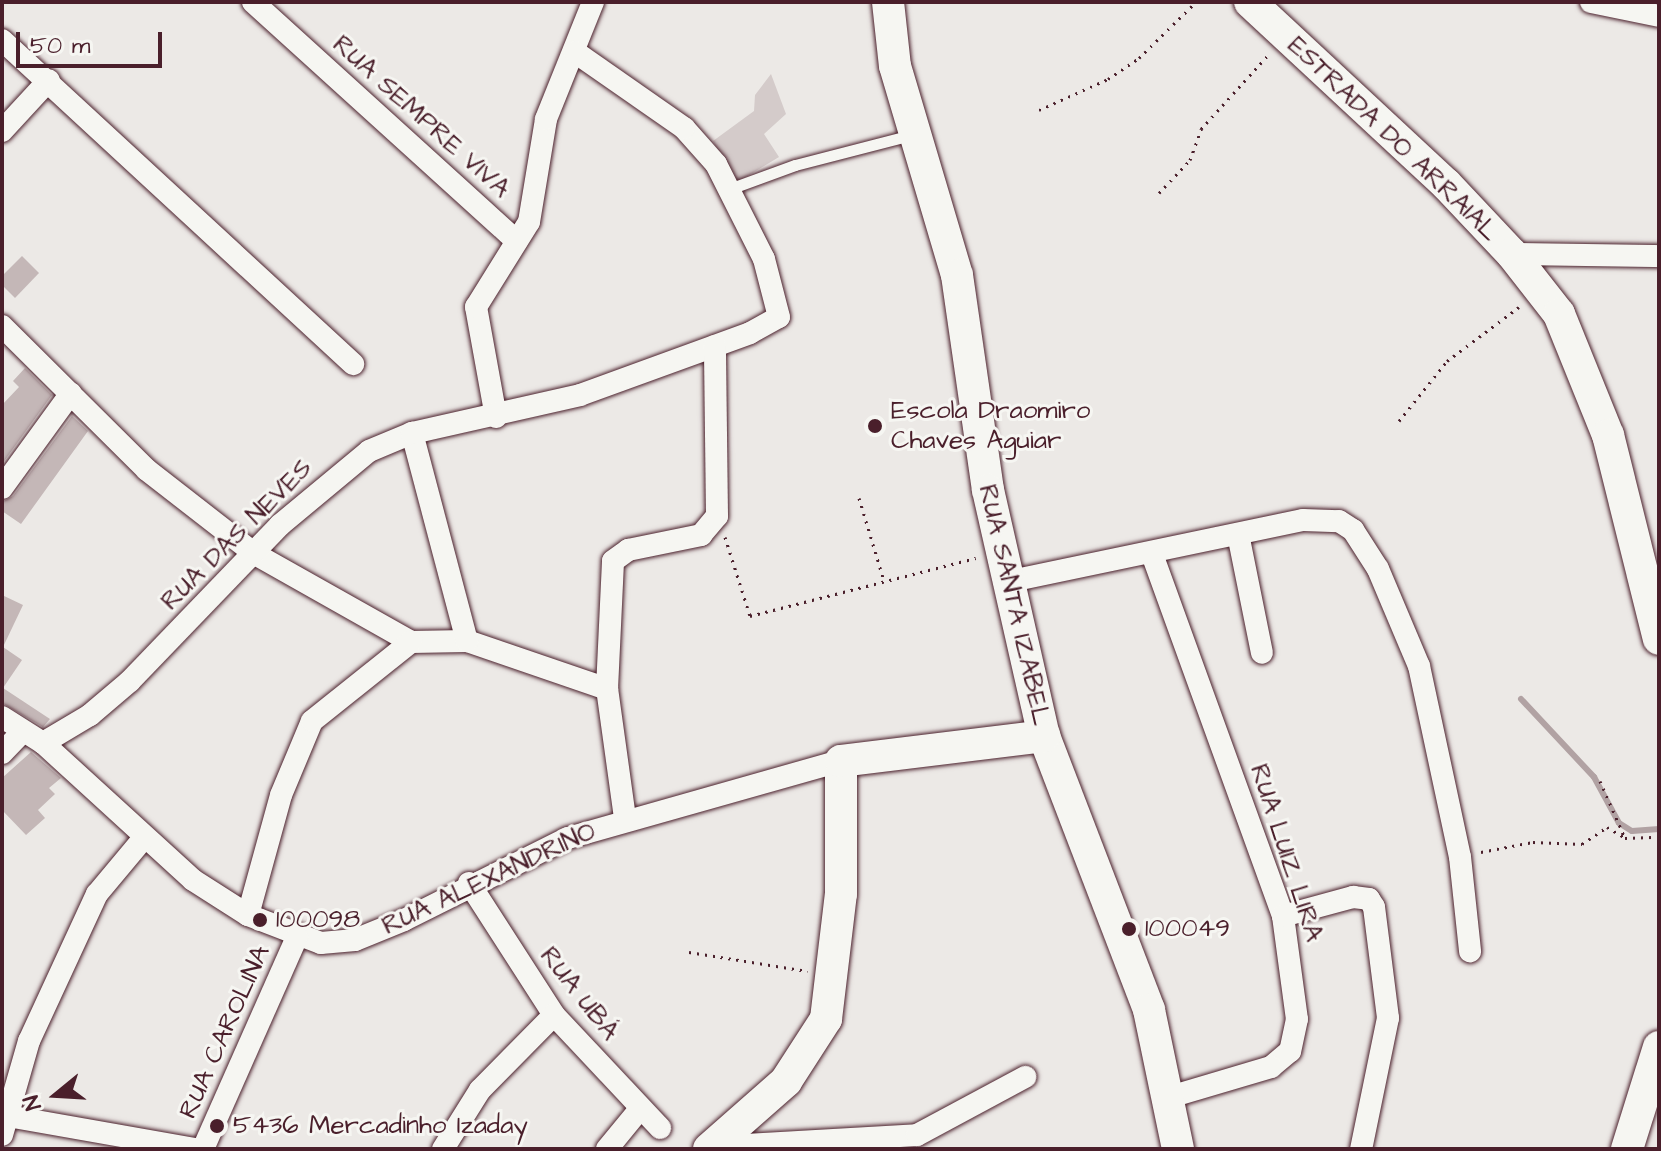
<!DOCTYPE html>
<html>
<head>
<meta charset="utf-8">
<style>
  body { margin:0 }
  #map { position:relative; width:1661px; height:1151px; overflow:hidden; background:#ece9e6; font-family:"Architects Daughter",sans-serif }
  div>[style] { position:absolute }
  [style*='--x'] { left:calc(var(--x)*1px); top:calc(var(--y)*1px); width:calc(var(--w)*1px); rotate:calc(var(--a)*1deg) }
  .green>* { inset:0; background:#d4cbca }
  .stream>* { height:6px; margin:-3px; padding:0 3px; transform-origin:3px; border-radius:3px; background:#b1a2a3 }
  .building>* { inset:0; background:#c4b7b7 }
  .path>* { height:3px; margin-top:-1.5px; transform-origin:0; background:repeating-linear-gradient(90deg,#4a1f2b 0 2px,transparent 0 8px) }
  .roads { filter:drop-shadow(0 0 2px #4a1f2b) drop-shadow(0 0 2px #4a1f2b) }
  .lane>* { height:11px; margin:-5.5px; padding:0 5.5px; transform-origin:5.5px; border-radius:5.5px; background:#f6f6f2 }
  .street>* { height:22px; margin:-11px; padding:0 11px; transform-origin:11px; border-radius:11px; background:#f6f6f2 }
  .secondary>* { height:32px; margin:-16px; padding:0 16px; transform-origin:16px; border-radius:16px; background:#f6f6f2 }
  .dots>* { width:22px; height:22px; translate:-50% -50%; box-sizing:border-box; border:4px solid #f6f6f2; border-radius:50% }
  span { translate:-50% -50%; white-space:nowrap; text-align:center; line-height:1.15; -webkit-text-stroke:6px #f6f6f2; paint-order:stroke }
  .street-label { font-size:26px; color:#4a1f2b }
  .poi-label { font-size:26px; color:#4a1f2b }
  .left { translate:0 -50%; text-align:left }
  .frame { position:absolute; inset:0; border:4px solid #4a1f2b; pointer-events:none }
  .north { position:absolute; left:16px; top:1055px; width:80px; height:80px; -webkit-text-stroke:6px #f6f6f2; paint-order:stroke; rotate:252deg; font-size:22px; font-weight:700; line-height:32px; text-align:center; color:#4a1f2b }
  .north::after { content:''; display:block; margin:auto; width:28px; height:36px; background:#4a1f2b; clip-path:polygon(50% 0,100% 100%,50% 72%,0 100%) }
  .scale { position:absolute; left:16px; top:32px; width:146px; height:36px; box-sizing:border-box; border:4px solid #4a1f2b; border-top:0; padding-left:10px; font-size:24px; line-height:28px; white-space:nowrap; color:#4a1f2b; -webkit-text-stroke:6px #f6f6f2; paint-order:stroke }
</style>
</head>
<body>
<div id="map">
  <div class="green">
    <i style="clip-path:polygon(771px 74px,786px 114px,764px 134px,779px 157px,736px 183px,713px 141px,754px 111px,755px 95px)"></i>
  </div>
  <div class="stream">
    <i style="--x:1521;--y:699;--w:107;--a:46.9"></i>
    <i style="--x:1594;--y:777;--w:52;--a:61.5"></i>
    <i style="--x:1619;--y:823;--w:15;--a:32"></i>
    <i style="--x:1632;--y:831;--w:27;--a:-4"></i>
  </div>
  <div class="building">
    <i style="clip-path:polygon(22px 256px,39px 273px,15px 298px,2px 285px,2px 276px)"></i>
    <i style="clip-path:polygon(25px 368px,52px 395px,2px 464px,2px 405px,19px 387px,13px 381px)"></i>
    <i style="clip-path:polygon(72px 416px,88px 431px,21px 524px,2px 511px,2px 502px,13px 496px)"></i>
    <i style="clip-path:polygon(2px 595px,23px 605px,3px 647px,22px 660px,3px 688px,50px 719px,43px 727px,2px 703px)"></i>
    <i style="clip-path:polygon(31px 752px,61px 778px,49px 788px,55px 794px,38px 810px,45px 818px,26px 835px,2px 810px,2px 778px)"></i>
  </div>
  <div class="path">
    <i style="--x:1039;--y:110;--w:76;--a:-24.2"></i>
    <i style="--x:1108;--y:79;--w:37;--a:-34"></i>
    <i style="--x:1139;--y:58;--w:80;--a:-44.5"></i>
    <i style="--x:1159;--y:193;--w:45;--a:-46.8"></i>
    <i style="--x:1190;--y:160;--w:33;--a:-70"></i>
    <i style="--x:1201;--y:129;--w:101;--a:-47.8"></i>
    <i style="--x:1399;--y:421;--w:77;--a:-51.3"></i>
    <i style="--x:1447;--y:361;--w:90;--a:-36.9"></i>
    <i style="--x:859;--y:498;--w:87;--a:73.2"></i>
    <i style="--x:725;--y:537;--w:83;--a:72.4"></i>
    <i style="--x:750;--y:616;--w:233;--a:-14.4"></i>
    <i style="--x:1600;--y:781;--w:62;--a:66.3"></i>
    <i style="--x:1481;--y:852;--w:53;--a:-10.9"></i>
    <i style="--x:1533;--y:842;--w:49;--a:2.3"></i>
    <i style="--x:1582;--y:844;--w:30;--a:-34"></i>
    <i style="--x:1607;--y:827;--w:21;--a:31"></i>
    <i style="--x:1625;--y:838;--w:34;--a:-2"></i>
    <i style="--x:689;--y:952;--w:120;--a:9.1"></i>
  </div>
  <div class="roads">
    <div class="lane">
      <i style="--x:732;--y:188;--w:67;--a:-20.1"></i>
      <i style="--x:795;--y:165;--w:120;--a:-14.5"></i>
    </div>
    <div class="street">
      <i style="--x:253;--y:2;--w:356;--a:42.2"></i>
      <i style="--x:1591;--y:2;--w:69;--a:11.6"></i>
      <i style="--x:2;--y:40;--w:478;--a:42.7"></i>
      <i style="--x:2;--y:131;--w:69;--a:-47.3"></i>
      <i style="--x:1512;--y:254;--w:147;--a:0.8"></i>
      <i style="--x:2;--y:326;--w:204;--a:44.8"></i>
      <i style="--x:147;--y:470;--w:137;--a:37.9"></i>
      <i style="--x:255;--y:554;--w:179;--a:29.4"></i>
      <i style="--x:411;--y:642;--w:56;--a:-1"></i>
      <i style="--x:467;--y:641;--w:148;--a:18.9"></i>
      <i style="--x:496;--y:417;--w:112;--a:-100.3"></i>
      <i style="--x:476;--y:307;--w:100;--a:-58.1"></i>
      <i style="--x:529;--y:222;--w:104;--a:-80.6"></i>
      <i style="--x:546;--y:119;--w:126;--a:-68.1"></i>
      <i style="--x:412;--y:433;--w:215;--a:75.2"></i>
      <i style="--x:2;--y:488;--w:117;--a:-54"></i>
      <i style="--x:1238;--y:534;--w:121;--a:78.6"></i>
      <i style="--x:1152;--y:554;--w:385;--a:70.1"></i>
      <i style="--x:1283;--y:916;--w:104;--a:82.3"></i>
      <i style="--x:1297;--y:1019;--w:33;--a:102"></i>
      <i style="--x:1290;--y:1051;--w:25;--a:140"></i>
      <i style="--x:1271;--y:1067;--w:105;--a:163.5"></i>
      <i style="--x:1011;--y:581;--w:298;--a:-11.8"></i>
      <i style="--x:1303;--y:520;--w:36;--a:2"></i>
      <i style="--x:1339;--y:521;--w:17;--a:33"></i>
      <i style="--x:1353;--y:530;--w:46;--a:57.3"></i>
      <i style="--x:1378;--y:569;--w:105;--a:67.1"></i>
      <i style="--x:1419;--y:666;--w:195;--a:77.9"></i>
      <i style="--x:1460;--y:857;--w:95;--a:83.9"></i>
      <i style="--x:2;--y:717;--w:49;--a:32.4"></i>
      <i style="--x:43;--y:743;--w:203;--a:42.4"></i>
      <i style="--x:193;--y:880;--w:65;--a:32.5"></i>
      <i style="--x:248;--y:915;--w:78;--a:21"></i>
      <i style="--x:321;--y:943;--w:34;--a:-5"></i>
      <i style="--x:355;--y:940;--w:53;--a:-22.2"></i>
      <i style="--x:404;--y:920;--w:183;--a:-26.6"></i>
      <i style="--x:568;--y:838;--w:284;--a:-15.8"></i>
      <i style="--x:43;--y:743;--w:55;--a:-30.8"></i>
      <i style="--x:90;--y:715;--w:52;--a:-40.4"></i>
      <i style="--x:130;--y:681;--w:216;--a:-46.1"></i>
      <i style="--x:280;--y:525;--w:116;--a:-39.7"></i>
      <i style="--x:369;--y:451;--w:47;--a:-22.7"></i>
      <i style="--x:412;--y:433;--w:172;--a:-12.7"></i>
      <i style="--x:580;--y:395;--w:181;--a:-20"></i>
      <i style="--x:750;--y:333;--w:33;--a:-29"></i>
      <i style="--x:779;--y:317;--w:60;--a:-104.5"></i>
      <i style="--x:764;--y:259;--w:106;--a:-116.8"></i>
      <i style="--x:716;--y:164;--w:48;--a:-131.6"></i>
      <i style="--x:684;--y:128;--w:133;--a:-145.1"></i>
      <i style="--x:2;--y:753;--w:29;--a:-46"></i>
      <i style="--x:625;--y:818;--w:130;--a:-97.9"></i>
      <i style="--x:607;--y:689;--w:128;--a:-87.3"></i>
      <i style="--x:613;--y:561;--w:19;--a:-36"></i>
      <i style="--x:628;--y:550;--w:75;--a:-11.6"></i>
      <i style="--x:701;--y:535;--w:25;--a:-50"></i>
      <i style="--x:717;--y:516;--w:170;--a:-90.7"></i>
      <i style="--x:469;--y:883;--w:157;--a:57.2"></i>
      <i style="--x:554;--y:1015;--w:155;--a:46.8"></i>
      <i style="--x:248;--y:915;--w:124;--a:-74.6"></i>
      <i style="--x:281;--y:795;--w:80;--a:-67.3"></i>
      <i style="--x:312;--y:721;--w:127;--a:-38.6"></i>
      <i style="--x:1283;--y:916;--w:73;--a:-15.2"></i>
      <i style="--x:1353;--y:897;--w:16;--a:7"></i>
      <i style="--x:1369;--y:899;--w:9;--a:58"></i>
      <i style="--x:1374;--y:907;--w:112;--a:82.8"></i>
      <i style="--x:1388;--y:1018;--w:134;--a:101.6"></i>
      <i style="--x:2;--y:1115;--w:196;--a:10"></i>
      <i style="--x:2;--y:1135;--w:98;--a:-74"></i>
      <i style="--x:29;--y:1041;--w:162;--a:-65.2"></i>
      <i style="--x:97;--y:894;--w:72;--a:-50.1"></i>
      <i style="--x:711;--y:1147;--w:206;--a:-3.3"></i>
      <i style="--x:917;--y:1135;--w:123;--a:-28.2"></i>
      <i style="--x:203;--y:1149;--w:232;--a:-66.1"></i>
      <i style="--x:443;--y:1149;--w:70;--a:-57.9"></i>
      <i style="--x:480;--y:1090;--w:105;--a:-45.4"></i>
      <i style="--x:607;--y:1149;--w:50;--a:-50.6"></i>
    </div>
    <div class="secondary">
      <i style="--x:888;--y:2;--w:64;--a:83.8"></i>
      <i style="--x:895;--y:66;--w:218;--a:73.5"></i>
      <i style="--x:957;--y:275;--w:217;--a:81.8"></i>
      <i style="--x:988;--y:490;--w:252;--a:77.2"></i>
      <i style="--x:1044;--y:736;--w:293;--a:69"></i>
      <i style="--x:1149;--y:1010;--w:142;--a:78.2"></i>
      <i style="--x:1250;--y:2;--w:267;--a:42.9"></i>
      <i style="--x:1446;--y:184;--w:96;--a:46.7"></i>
      <i style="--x:1512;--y:254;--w:76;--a:51.9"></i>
      <i style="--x:1559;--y:314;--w:131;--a:68"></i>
      <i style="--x:1608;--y:435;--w:210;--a:76"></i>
      <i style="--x:709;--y:1149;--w:103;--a:-41.4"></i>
      <i style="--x:786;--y:1081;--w:74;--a:-57.2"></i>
      <i style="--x:826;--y:1019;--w:126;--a:-83.2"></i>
      <i style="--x:841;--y:894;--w:133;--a:-90"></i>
      <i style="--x:841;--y:761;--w:205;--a:-7"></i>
      <i style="--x:1627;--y:1149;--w:107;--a:-72.6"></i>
    </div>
  </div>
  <div class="dots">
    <i style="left:875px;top:426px;background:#4a1f2b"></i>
    <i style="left:260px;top:920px;background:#4a1f2b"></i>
    <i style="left:1129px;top:929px;background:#4a1f2b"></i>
    <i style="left:217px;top:1126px;background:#4a1f2b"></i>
  </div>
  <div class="street-label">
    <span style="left:421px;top:117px;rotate:42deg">RUA SEMPRE VIVA</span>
    <span style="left:1393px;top:139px;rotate:44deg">ESTRADA DO ARRAIAL</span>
    <span style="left:237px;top:535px;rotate:-45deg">RUA DAS NEVES</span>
    <span style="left:1014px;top:605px;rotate:77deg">RUA SANTA IZABEL</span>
    <span style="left:1286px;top:853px;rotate:72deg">RUA LUIZ LIRA</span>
    <span style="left:489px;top:879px;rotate:-25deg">RUA ALEXANDRINO</span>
    <span style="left:579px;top:994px;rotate:52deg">RUA UBÁ</span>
    <span style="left:225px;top:1032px;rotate:-66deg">RUA CAROLINA</span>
  </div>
  <div class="poi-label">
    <span class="left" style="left:891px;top:426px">Escola Draomiro<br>Chaves Aguiar</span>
    <span class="left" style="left:276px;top:920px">100098</span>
    <span class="left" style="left:1145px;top:929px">100049</span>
    <span class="left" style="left:233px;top:1126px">5436 Mercadinho Izaday</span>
  </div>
  <div class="frame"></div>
  <div class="north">N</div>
  <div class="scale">50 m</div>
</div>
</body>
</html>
